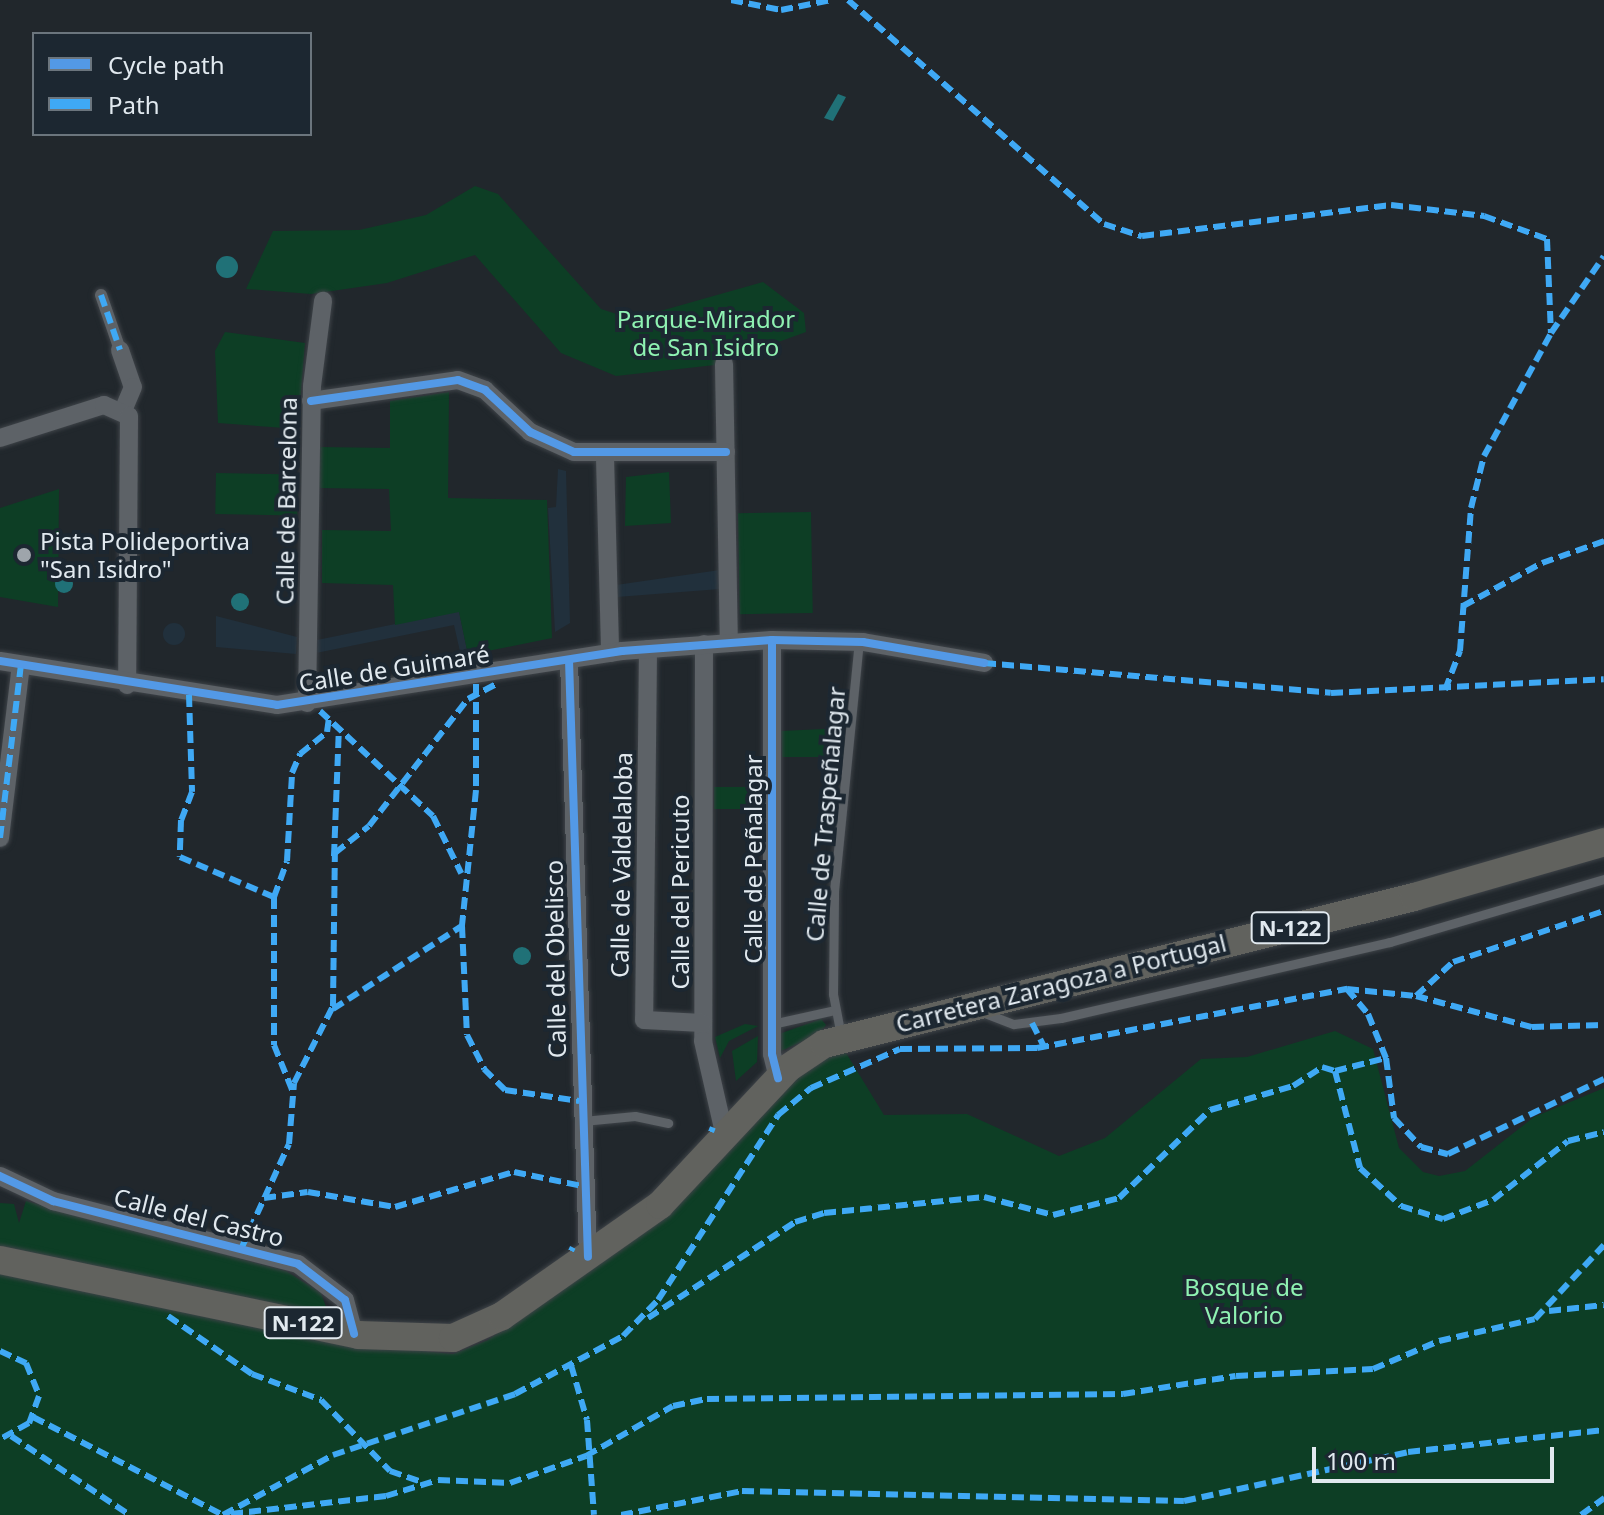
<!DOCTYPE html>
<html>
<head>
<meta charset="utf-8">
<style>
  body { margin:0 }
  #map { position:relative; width:1604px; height:1515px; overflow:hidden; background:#21272c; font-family:"Noto Sans",sans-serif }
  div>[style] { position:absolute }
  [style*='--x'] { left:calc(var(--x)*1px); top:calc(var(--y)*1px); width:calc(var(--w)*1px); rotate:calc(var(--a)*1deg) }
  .built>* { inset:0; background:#21303c }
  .round { border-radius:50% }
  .green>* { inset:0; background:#0d3e25; transform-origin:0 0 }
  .water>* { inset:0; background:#207177 }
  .roads { filter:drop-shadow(0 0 2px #3e4348) drop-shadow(0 0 2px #3e4348) }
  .service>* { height:9px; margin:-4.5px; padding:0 4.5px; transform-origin:4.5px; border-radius:4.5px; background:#5d6267 }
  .pedestrian>* { height:12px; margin:-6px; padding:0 6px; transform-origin:6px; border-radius:6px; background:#5d6267 }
  .minor>* { height:18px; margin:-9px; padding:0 9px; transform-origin:9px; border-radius:9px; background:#5d6267 }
  .trunk>* { height:28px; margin:-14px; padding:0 14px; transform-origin:14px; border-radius:14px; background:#61625e }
  .quiet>* { height:6px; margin-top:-3px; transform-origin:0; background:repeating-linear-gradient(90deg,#3fa9f5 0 12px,transparent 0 18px) }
  .cycleway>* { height:8px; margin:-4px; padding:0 4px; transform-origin:4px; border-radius:4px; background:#5399e6 }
  .dots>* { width:22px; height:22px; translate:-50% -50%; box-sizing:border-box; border:4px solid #1c2731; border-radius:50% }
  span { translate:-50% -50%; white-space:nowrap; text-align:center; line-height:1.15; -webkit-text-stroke:8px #1c2731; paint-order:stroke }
  .shield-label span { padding:2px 6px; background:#1c2731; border:2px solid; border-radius:6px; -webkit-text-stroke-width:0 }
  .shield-label { font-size:22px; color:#e1e9ef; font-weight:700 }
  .park-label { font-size:24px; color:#8ff2b2 }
  .street-label { font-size:24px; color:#e1e9ef }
  .poi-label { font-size:24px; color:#e1e9ef }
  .left { translate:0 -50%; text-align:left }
  .legend { position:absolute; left:32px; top:32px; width:280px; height:104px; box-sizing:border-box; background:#1c2731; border:2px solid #6b757d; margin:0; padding:10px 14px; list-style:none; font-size:24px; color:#e1e9ef }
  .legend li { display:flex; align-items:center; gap:16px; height:40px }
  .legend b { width:40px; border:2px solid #6b757d }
  .scale { position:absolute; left:1312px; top:1447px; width:242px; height:36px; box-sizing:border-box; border:4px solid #e1e9ef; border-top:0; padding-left:10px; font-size:24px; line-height:28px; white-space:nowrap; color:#e1e9ef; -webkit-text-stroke:6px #1c2731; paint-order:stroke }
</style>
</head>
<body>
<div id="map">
  <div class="built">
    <i style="clip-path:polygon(558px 469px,566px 471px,570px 623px,555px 632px,548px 508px,556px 507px)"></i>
    <i style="clip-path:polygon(720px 570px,720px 589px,617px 597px,616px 585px)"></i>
    <i style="clip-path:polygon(459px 611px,468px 655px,461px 656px,454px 625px,316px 653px,317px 640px)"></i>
    <i style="clip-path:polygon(216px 616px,297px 637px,296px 654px,216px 647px)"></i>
    <i class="round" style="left:163px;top:623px;width:22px;height:22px"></i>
  </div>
  <div class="green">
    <i style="clip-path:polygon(475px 186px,498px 194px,601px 309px,632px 319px,763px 282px,804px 313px,806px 332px,715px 365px,616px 376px,561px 353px,475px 255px,387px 283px,311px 294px,246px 289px,273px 231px,359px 230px,426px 215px)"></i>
    <i style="clip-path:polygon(225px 332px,305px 343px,298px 429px,218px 423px,215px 351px)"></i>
    <i style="clip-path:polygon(449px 392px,448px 498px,547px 500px,552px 638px,468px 655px,459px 612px,395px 625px,393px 585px,322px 583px,322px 530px,391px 531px,389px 489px,318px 488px,319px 447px,390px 448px,390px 401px)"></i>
    <i style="clip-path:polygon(669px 472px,671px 523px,625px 526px,626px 477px)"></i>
    <i style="left:216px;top:473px;width:82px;height:41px;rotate:1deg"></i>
    <i style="clip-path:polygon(59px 489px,58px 607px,0 597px,0 508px)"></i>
    <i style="left:811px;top:512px;width:101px;height:73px;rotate:89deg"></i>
    <i style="clip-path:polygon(845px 728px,843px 757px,782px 757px,781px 731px)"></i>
    <i style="left:714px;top:787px;width:50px;height:22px"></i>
    <i style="clip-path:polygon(821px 1019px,826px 1025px,819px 1034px,781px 1051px,779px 1034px)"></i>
    <i style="clip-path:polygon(745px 1024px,758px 1026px,729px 1041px,720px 1058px,715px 1037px)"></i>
    <i style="clip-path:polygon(1335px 1031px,1373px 1049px,1399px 1148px,1423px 1172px,1439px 1176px,1465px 1171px,1534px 1117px,1604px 1088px,1604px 1515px,0 1515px,0 1271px,341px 1343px,453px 1354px,488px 1340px,678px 1206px,799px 1073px,843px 1048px,884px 1115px,967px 1114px,1059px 1156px,1105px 1138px,1201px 1059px,1247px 1057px)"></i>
    <i style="clip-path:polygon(758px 1036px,757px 1062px,736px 1081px,732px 1051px)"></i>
    <i style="clip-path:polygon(26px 1201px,286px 1271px,321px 1293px,326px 1307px,315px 1312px,0 1246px,0 1203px,14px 1204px,19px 1223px)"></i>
  </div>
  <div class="water">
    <i style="clip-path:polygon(838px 94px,846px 97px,833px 121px,824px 118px)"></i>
    <i class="round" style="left:216px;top:256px;width:22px;height:22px"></i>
    <i class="round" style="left:55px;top:575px;width:18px;height:18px"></i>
    <i class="round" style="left:231px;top:593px;width:18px;height:18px"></i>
    <i class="round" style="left:513px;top:947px;width:18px;height:18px"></i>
  </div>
  <div class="roads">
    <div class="service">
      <i style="--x:982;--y:1012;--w:34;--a:21"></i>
      <i style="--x:1014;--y:1024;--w:47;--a:-7.3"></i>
      <i style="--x:1061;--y:1018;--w:338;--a:-13"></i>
      <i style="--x:1390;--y:942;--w:223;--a:-16.4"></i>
      <i style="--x:772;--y:1024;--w:65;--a:-12.5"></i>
      <i style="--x:841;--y:1036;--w:43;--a:-100.8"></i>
      <i style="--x:833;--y:994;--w:103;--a:-89.4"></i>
      <i style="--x:834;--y:891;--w:251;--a:-84.3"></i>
      <i style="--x:583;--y:1121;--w:52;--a:-5.5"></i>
      <i style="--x:635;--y:1116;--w:34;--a:12"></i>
    </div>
    <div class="pedestrian">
      <i style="--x:101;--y:295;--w:58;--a:70.9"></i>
    </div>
    <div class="minor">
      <i style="--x:120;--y:350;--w:39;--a:71"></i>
      <i style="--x:133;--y:387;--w:23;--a:113"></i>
      <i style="--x:724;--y:364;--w:279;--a:89"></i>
      <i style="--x:311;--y:401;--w:148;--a:-8.1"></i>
      <i style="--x:458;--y:380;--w:29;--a:20"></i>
      <i style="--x:485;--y:390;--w:62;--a:43"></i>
      <i style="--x:530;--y:432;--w:48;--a:24.4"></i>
      <i style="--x:574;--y:452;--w:152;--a:0"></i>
      <i style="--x:0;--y:438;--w:109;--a:-17.6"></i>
      <i style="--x:104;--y:405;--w:27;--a:24"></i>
      <i style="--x:129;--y:416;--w:269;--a:90.4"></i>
      <i style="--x:605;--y:457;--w:196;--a:88.5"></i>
      <i style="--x:772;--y:640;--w:414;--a:90"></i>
      <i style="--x:772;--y:1054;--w:25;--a:76"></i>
      <i style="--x:704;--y:644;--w:397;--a:90.1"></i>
      <i style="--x:703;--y:1041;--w:98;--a:77.1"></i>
      <i style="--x:648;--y:649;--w:371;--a:90.6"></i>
      <i style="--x:644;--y:1020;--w:59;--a:2.9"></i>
      <i style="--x:569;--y:660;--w:597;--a:88.18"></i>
      <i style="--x:0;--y:661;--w:280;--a:9"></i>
      <i style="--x:277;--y:705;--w:349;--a:-8.9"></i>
      <i style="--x:622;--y:651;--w:150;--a:-4.2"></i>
      <i style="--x:772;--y:640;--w:91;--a:1.3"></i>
      <i style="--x:863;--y:642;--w:123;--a:9.8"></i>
      <i style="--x:307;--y:703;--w:317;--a:-89.1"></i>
      <i style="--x:312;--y:386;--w:86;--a:-82.6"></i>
      <i style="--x:0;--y:838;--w:174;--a:-83.1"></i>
      <i style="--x:0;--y:1176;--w:59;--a:25.3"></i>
      <i style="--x:53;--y:1201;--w:253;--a:14.4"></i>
      <i style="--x:298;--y:1264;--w:59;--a:37.5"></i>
      <i style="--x:345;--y:1300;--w:35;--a:75"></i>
    </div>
    <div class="trunk">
      <i style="--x:0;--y:1260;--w:366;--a:11.8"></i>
      <i style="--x:358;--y:1335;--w:95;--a:1.8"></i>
      <i style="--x:453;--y:1338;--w:54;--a:-24.2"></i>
      <i style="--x:502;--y:1316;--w:193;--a:-35.1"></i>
      <i style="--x:660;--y:1205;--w:187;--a:-46.9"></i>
      <i style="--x:788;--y:1068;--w:43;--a:-33.7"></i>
      <i style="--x:824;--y:1044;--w:608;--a:-13.99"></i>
      <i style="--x:1414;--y:897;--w:198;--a:-16.1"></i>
    </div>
  </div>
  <div class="quiet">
    <i style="--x:731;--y:0;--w:51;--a:11.3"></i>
    <i style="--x:781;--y:10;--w:51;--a:-11.3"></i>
    <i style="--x:848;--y:0;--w:340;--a:41.2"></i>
    <i style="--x:1104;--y:224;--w:40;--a:18"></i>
    <i style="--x:1142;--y:236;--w:251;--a:-7.1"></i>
    <i style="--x:1391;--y:205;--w:94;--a:6.7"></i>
    <i style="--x:1484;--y:216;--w:67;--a:20.1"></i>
    <i style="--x:1547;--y:239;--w:94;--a:87.6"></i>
    <i style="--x:101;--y:295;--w:58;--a:70.9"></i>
    <i style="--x:1463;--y:606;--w:90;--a:-28.6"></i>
    <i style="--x:1542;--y:563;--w:66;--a:-19.5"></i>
    <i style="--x:984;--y:663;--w:348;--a:4.9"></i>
    <i style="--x:1331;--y:693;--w:273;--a:-2.9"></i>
    <i style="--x:476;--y:684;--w:106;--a:90"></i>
    <i style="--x:476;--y:790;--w:137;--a:95.9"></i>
    <i style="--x:462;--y:926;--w:109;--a:87.4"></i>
    <i style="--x:467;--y:1035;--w:38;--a:63"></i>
    <i style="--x:484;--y:1069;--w:30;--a:45"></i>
    <i style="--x:505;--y:1090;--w:75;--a:8.5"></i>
    <i style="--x:1445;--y:690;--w:42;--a:-69"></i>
    <i style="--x:1460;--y:651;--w:143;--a:-85.6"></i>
    <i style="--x:1471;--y:508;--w:54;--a:-76"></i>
    <i style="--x:1484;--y:456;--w:140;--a:-61.4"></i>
    <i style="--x:1551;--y:333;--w:93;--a:-55.5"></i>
    <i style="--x:189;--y:695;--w:97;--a:88.2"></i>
    <i style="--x:192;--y:792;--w:30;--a:111"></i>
    <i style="--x:181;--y:820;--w:37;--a:92"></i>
    <i style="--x:180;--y:857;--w:102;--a:23.1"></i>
    <i style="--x:274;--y:897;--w:148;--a:90"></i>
    <i style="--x:274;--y:1045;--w:51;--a:68"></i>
    <i style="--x:320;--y:711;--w:154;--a:42.9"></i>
    <i style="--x:433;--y:816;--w:64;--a:63.8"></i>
    <i style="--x:0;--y:838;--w:174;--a:-83.1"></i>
    <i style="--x:334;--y:856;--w:129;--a:-87.8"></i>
    <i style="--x:274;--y:897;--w:38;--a:-70"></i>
    <i style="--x:287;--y:861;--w:88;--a:-86.7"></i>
    <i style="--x:292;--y:773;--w:21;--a:-67"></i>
    <i style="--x:300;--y:754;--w:35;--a:-39"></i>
    <i style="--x:327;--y:732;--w:14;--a:-82"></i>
    <i style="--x:1347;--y:989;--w:33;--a:50"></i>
    <i style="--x:1368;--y:1014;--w:48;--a:67.8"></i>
    <i style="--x:1416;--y:996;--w:50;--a:-42.6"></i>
    <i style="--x:1453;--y:962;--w:159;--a:-18.7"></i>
    <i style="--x:333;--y:1009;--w:153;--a:-32.8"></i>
    <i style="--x:1032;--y:1023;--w:27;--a:63"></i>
    <i style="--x:1335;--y:1071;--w:53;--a:-14.3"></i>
    <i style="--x:1386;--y:1058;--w:61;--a:82.4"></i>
    <i style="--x:1394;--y:1118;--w:40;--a:47"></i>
    <i style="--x:1421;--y:1147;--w:28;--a:15"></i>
    <i style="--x:1448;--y:1154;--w:173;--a:-25.7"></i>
    <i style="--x:711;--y:1132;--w:5;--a:-68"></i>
    <i style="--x:264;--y:1198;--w:44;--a:-7.8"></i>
    <i style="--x:308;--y:1192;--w:88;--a:9.8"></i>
    <i style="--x:395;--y:1207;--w:124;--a:-16.4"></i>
    <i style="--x:514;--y:1172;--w:69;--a:11.6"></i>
    <i style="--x:242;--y:1247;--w:113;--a:-65.5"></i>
    <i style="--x:289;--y:1144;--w:61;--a:-85.3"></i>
    <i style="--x:294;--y:1083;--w:86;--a:-63.1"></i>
    <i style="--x:333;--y:1006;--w:153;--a:-89.3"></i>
    <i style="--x:335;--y:853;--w:43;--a:-38.5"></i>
    <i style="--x:369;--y:826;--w:161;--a:-52.1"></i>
    <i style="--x:468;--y:699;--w:32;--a:-28"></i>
    <i style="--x:571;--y:1251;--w:4;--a:-63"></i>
    <i style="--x:1549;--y:1311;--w:55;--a:-6.2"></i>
    <i style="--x:168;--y:1316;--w:102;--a:34.6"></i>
    <i style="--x:252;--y:1374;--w:74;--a:20.6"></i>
    <i style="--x:321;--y:1400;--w:99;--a:45.8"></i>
    <i style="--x:390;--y:1471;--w:34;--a:19"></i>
    <i style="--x:648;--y:1318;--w:176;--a:-33.1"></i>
    <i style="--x:795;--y:1222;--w:30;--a:-17"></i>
    <i style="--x:824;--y:1213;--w:161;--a:-5.7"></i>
    <i style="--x:984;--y:1197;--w:71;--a:14.6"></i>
    <i style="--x:1053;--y:1215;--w:68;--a:-14.4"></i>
    <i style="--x:1119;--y:1198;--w:127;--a:-44"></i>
    <i style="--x:1210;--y:1110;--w:86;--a:-16.1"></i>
    <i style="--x:1293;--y:1086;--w:35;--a:-33"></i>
    <i style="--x:1322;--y:1067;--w:14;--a:17"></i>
    <i style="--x:1335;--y:1071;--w:100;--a:75.5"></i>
    <i style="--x:1360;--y:1168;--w:56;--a:42.8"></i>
    <i style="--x:1401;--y:1206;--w:44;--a:17.2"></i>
    <i style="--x:1443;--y:1219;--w:53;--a:-20.8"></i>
    <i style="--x:1493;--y:1200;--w:95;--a:-38.2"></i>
    <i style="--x:1568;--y:1141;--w:37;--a:-14"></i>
    <i style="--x:0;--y:1351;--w:29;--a:25"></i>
    <i style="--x:26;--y:1363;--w:35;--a:68"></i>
    <i style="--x:39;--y:1396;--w:29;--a:110"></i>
    <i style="--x:29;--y:1423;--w:33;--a:151"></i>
    <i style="--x:571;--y:1365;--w:57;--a:73.8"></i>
    <i style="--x:587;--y:1420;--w:95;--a:85.8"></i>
    <i style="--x:33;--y:1417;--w:214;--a:27.3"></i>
    <i style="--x:11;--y:1436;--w:143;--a:33.6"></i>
    <i style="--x:231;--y:1514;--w:156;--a:-6.6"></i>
    <i style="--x:386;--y:1496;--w:54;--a:-17.1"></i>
    <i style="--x:438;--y:1480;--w:72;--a:2.4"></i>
    <i style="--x:510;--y:1483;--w:81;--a:-19.6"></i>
    <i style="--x:586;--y:1456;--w:100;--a:-29.9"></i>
    <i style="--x:673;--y:1406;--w:35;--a:-12"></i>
    <i style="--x:707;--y:1399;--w:416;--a:-0.7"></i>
    <i style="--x:1123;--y:1394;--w:114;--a:-9.1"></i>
    <i style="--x:1236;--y:1376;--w:137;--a:-2.9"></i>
    <i style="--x:1373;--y:1369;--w:72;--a:-23"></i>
    <i style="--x:1439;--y:1341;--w:98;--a:-12.9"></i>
    <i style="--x:1535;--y:1319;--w:101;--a:-47"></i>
    <i style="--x:223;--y:1515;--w:125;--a:-28.6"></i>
    <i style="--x:333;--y:1455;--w:192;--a:-18.5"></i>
    <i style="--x:515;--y:1394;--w:123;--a:-28.2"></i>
    <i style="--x:623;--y:1336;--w:50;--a:-45.8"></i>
    <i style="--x:658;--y:1300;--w:221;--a:-57"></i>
    <i style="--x:778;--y:1115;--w:43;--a:-39.3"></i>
    <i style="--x:811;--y:1088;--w:97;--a:-23.7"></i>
    <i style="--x:900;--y:1049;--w:137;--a:-0.4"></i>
    <i style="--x:1037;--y:1048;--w:316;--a:-10.8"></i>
    <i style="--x:1347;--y:989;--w:69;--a:5.8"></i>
    <i style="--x:1416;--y:996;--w:120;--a:15"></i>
    <i style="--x:1532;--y:1027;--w:72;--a:-1.6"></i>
    <i style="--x:621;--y:1515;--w:123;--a:-11.2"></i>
    <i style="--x:742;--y:1491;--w:442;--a:1.3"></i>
    <i style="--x:1184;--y:1501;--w:229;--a:-12.3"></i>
    <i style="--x:1408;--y:1452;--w:197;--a:-6.4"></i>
    <i style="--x:1581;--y:1515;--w:29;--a:-36"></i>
  </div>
  <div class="cycleway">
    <i style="--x:311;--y:401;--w:148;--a:-8.1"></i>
    <i style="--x:458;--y:380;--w:29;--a:20"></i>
    <i style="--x:485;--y:390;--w:62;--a:43"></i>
    <i style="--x:530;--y:432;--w:48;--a:24.4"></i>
    <i style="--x:574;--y:452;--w:152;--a:0"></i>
    <i style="--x:772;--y:640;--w:414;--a:90"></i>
    <i style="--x:772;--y:1054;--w:25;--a:76"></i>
    <i style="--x:569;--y:660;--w:597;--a:88.18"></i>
    <i style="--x:0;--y:661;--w:280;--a:9"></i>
    <i style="--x:277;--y:705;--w:349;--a:-8.9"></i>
    <i style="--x:622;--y:651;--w:150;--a:-4.2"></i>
    <i style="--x:772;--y:640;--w:91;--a:1.3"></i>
    <i style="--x:863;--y:642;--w:123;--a:9.8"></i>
    <i style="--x:0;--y:1176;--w:59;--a:25.3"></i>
    <i style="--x:53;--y:1201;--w:253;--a:14.4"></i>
    <i style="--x:298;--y:1264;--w:59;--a:37.5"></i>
    <i style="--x:345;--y:1300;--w:35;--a:75"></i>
  </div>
  <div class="dots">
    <i style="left:24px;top:555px;background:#9ea5ab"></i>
  </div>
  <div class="shield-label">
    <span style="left:1290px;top:928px">N-122</span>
    <span style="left:303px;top:1323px">N-122</span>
  </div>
  <div class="park-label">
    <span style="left:706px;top:333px">Parque-Mirador<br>de San Isidro</span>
    <span style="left:1244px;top:1301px">Bosque de<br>Valorio</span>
  </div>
  <div class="street-label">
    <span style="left:286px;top:501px;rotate:-89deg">Calle de Barcelona</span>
    <span style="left:394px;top:668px;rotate:-9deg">Calle de Guimaré</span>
    <span style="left:825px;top:814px;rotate:-85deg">Calle de Traspeñalagar</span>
    <span style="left:753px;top:859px;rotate:-90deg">Calle de Peñalagar</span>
    <span style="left:621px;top:865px;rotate:-89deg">Calle de Valdelaloba</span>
    <span style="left:680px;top:892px;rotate:-90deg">Calle del Pericuto</span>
    <span style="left:555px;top:959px;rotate:-91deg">Calle del Obelisco</span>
    <span style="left:1061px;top:983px;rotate:-14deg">Carretera Zaragoza a Portugal</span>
    <span style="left:199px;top:1217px;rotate:14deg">Calle del Castro</span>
  </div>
  <div class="poi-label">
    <span class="left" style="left:40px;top:555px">Pista Polideportiva<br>"San Isidro"</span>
  </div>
  <ul class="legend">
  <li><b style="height:10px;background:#5399e6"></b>Cycle path</li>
  <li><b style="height:10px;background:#3fa9f5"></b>Path</li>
  </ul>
  <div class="scale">100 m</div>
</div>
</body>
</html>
